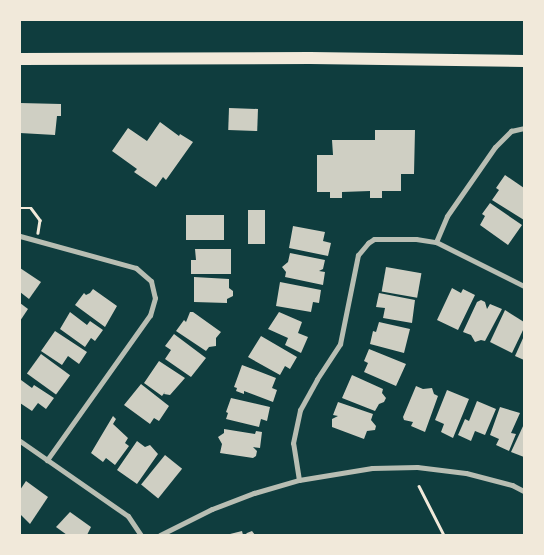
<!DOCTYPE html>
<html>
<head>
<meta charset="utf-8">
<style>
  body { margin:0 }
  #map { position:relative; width:544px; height:555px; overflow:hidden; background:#0f3d3e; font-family:Helvetica,sans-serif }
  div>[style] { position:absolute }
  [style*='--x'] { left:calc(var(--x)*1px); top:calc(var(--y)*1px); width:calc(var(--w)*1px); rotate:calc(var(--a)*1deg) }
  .building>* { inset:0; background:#cfcfc3; transform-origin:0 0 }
  .path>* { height:2.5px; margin:-1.25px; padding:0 1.25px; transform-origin:1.25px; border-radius:1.25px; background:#f1e9da }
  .minor>* { height:5px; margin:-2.5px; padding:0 2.5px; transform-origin:2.5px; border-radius:2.5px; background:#b8beb3 }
  .primary>* { height:12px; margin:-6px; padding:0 6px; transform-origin:6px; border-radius:6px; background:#f1e9da }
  span { translate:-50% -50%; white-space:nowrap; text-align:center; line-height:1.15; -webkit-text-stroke:4px #f1e9da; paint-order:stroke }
  .frame { position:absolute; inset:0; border:21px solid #f1e9da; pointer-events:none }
</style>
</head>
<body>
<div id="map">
  <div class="building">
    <i style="clip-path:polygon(20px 103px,61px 104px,61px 116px,57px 116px,55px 135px,20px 133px)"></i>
    <i style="left:229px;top:108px;width:29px;height:22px;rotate:2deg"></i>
    <i style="clip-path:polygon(160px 122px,179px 136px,180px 134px,193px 142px,166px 180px,163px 177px,156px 187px,134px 172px,137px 169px,112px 151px,128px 128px,147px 141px)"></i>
    <i style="clip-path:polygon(375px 130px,415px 130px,414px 174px,401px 174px,401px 191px,382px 191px,382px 198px,370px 198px,370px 191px,342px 192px,342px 198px,330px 198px,330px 192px,317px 192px,317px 155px,333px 155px,332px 140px,375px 140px)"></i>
    <i style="clip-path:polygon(505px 175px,524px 188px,524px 220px,492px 200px,499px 190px,496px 188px)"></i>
    <i style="clip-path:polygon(490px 203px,522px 225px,508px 245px,480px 225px,485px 216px,482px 214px)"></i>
    <i style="left:248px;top:210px;width:17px;height:34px"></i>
    <i style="left:186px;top:215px;width:38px;height:25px"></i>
    <i style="clip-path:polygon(293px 226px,325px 232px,323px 241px,331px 243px,328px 256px,289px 248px)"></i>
    <i style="clip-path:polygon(195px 249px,231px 249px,231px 274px,191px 274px,191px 260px,196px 260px)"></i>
    <i style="clip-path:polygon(290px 253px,325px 260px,323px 269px,319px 271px,325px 272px,323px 285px,285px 277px,286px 272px,282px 267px,288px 262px)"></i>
    <i style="left:386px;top:267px;width:36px;height:25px;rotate:10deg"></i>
    <i style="clip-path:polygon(20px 268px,41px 282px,29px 299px,20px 292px)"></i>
    <i style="clip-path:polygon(194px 277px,229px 279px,229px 288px,233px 291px,233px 296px,227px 299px,227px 303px,194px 302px)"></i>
    <i style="clip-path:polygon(280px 282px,321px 290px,319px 303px,313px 302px,311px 312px,276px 306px)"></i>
    <i style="clip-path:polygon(452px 288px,461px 293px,463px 289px,475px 295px,458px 330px,437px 320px)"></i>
    <i style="clip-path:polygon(93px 289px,117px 306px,105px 327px,75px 305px,84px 293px,86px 295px,90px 293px)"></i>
    <i style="clip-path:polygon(379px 293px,415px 300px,412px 323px,383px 318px,385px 308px,376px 307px)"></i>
    <i style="clip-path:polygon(481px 300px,485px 302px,487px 309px,490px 304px,502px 309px,485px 341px,481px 340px,475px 342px,471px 335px,463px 332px,477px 302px)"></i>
    <i style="clip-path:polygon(20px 303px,28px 309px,20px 321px)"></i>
    <i style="clip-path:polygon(505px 310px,524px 322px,524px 328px,512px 353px,490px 342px)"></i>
    <i style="clip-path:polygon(70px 312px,87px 325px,90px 321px,103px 330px,95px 341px,91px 338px,85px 347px,60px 329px)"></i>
    <i style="clip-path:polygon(190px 312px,193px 312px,221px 332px,216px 338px,216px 346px,209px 347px,206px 351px,176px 331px,184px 320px,186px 322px)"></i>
    <i style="clip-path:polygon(279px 312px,302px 322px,298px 333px,308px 337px,301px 353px,285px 345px,288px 338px,268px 329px)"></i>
    <i style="clip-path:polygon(379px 322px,410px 329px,404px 353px,370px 344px,373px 331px,376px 332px)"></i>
    <i style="clip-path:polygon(55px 331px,87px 352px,79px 364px,68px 356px,62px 365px,41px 351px)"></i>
    <i style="clip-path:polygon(174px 334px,206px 358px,191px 377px,165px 359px,171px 350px,165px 346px)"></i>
    <i style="clip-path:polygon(261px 336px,297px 357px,290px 369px,285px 366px,280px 375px,248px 357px)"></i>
    <i style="clip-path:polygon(524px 336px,524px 360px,515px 356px)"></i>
    <i style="clip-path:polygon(369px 349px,406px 364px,396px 386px,364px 372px,368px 363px,364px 361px)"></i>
    <i style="left:41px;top:354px;width:36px;height:24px;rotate:36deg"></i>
    <i style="clip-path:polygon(159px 361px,185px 378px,170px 395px,164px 394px,165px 392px,162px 396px,144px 383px)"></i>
    <i style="clip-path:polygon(242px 365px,276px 378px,272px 388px,277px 390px,273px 402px,244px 391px,244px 394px,236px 391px,237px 388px,234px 387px)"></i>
    <i style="clip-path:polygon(352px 375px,383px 389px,382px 393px,386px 398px,384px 402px,379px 404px,375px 411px,342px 398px)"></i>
    <i style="clip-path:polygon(21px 380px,32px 388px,34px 385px,54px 398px,46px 409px,38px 403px,32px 411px,20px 403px)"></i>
    <i style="clip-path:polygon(141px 384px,169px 406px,159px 421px,154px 418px,150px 424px,124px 405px)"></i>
    <i style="clip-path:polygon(416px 386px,423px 389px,432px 388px,434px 394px,438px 396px,425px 432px,411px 426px,413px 422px,404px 420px,403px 417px)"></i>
    <i style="clip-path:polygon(447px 390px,469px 399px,453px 438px,441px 432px,444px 424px,435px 420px)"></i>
    <i style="clip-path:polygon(231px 398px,270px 407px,267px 421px,261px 419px,259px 427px,226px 419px,228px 413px,226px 412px)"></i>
    <i style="clip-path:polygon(477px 401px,496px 409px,485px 435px,475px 431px,471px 441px,458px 435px,465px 419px,469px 421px)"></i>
    <i style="clip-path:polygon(338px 402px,373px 414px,371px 420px,376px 426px,375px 430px,367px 431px,364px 439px,332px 427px,332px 419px,338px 416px,333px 415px)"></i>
    <i style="clip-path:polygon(500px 407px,520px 413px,511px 433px,516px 434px,509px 451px,496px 445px,499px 439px,490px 435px)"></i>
    <i style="clip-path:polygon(113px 416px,116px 419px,113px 424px,128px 438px,125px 443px,129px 446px,115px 465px,106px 458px,103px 462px,91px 453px)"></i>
    <i style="clip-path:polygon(524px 424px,524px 457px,511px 452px)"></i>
    <i style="clip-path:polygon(224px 429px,255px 434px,256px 431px,262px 432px,260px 448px,253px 447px,257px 451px,256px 456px,253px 458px,220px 453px,222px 444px,218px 437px,224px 433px)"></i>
    <i style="clip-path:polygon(137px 441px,145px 447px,150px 445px,158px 454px,137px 484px,117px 470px)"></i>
    <i style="left:165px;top:455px;width:22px;height:38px;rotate:39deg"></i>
    <i style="clip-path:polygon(26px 481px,48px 497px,30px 524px,20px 514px,20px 490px)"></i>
    <i style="clip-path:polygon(70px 512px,91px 527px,87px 535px,67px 535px,56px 527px)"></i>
    <i style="clip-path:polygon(242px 531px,243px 535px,230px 535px,230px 534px)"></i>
    <i style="clip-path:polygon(252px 531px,255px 535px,245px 535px,247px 533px)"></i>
  </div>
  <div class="path">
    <i style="--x:20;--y:208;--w:11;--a:0"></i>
    <i style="--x:31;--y:208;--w:15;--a:53"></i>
    <i style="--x:40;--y:220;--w:13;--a:99"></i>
    <i style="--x:419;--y:486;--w:55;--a:63"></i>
  </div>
  <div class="minor">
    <i style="--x:20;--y:236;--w:120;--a:15.4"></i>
    <i style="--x:136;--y:268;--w:20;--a:41"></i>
    <i style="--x:151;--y:281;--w:17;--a:77"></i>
    <i style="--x:155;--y:298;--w:18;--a:106"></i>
    <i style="--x:150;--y:315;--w:178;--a:125.4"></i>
    <i style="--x:436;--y:242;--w:28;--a:-67"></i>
    <i style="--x:447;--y:216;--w:84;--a:-55.2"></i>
    <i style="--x:495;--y:147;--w:23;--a:-45"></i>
    <i style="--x:511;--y:131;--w:13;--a:-13"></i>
    <i style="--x:20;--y:441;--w:131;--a:34.8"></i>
    <i style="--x:128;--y:516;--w:23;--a:56"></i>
    <i style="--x:299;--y:480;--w:37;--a:-99"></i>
    <i style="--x:293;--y:443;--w:34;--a:-78"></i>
    <i style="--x:300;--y:410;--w:35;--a:-61"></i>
    <i style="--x:317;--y:379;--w:42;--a:-56.7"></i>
    <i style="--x:340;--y:344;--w:91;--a:-78.6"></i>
    <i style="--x:358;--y:255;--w:16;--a:-50"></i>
    <i style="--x:368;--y:243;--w:7;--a:-34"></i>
    <i style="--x:374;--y:239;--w:42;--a:0"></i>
    <i style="--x:416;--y:239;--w:20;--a:9"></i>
    <i style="--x:436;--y:242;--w:98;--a:26.6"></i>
    <i style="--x:160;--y:535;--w:58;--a:-26.6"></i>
    <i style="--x:212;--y:509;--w:45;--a:-20.9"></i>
    <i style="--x:254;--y:493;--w:47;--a:-16.1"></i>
    <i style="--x:299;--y:480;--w:74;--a:-9.3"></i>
    <i style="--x:372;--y:468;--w:45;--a:-1.3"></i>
    <i style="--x:417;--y:467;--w:49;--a:7"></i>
    <i style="--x:466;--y:473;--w:48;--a:14.6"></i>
    <i style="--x:512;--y:485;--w:13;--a:27"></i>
  </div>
  <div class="primary">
    <i style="--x:20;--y:59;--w:290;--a:-0.2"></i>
    <i style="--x:310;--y:58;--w:214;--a:0.8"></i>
  </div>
  <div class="frame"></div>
</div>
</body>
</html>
